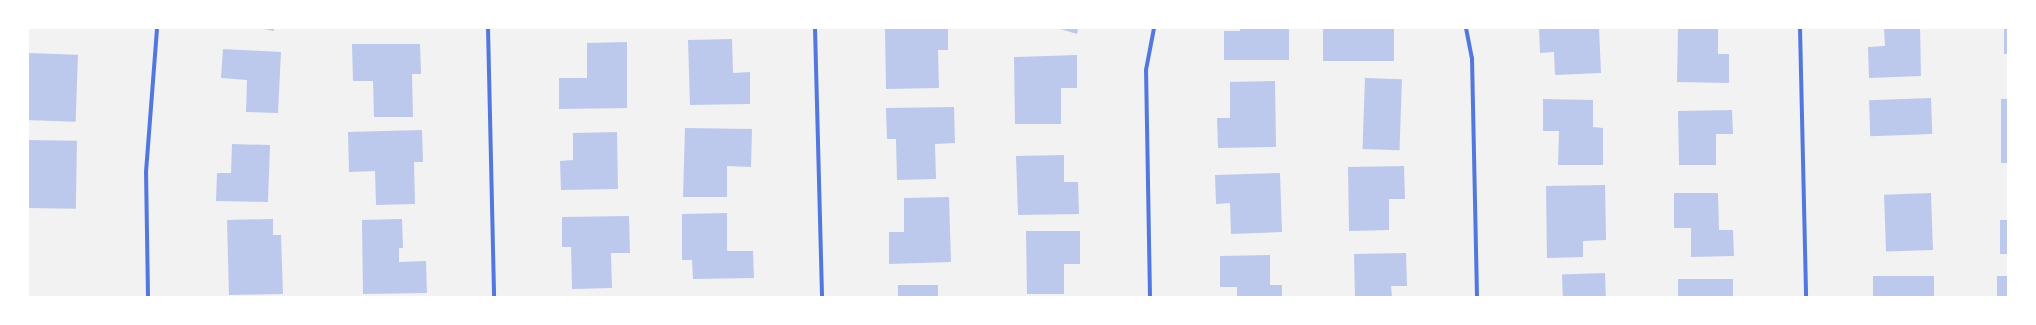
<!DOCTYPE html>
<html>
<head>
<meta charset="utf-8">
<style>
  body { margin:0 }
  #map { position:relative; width:2036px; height:325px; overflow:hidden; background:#f2f2f2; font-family:"Fira Sans Condensed",sans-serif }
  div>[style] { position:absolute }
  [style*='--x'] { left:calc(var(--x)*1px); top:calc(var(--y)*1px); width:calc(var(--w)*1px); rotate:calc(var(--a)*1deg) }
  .building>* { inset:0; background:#bdc9ec; transform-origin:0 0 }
  .minor>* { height:4px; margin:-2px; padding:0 2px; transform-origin:2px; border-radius:2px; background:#5277de }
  span { translate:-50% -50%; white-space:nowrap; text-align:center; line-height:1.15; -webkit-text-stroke:3px #fff; paint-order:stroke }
  .frame { position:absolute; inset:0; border:29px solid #fff; pointer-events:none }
</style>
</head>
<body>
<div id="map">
  <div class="building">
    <i style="clip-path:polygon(259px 28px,274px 28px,274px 31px)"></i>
    <i style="clip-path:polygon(885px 28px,948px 28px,948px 50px,938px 50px,939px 88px,886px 89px)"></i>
    <i style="clip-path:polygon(1057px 28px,1078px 28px,1077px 34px)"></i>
    <i style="clip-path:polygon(1240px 28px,1289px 28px,1289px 60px,1224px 60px,1224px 31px,1240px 31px)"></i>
    <i style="left:1323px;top:28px;width:71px;height:33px"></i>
    <i style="clip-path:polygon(1539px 28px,1599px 28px,1601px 73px,1555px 75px,1554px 52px,1540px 53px)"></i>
    <i style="clip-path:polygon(1678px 28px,1718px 28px,1718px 54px,1729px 54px,1729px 83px,1677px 82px)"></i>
    <i style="clip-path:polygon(1884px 28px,1920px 28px,1921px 76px,1869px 78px,1868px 47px,1885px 46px)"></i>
    <i style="left:2004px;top:28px;width:4px;height:26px"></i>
    <i style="clip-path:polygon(732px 39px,733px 73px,750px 72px,750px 104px,690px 105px,688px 40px)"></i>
    <i style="clip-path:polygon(627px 42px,627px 108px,559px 109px,559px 78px,587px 78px,587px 43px)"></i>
    <i style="clip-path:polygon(352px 44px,420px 44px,421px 74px,412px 74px,413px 117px,374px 117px,373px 81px,353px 81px)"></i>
    <i style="clip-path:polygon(223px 49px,281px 52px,278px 113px,246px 112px,247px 80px,221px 78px)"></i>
    <i style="left:28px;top:53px;width:50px;height:67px;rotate:2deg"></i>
    <i style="clip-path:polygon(1077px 55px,1077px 88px,1061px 88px,1061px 124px,1015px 124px,1014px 57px)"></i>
    <i style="left:1365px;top:78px;width:37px;height:71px;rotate:2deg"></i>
    <i style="clip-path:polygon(1275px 81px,1276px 147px,1218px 148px,1217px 118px,1230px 118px,1230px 82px)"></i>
    <i style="left:1931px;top:98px;width:36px;height:62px;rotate:88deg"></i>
    <i style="clip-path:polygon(1543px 99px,1593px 100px,1593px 127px,1603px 128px,1603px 165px,1558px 165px,1559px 131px,1543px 131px)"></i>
    <i style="left:2001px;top:99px;width:7px;height:64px"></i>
    <i style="clip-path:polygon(954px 107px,955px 143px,935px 144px,936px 179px,897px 180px,896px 139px,887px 139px,886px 108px)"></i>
    <i style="clip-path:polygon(1732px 110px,1733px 134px,1716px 134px,1716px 165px,1679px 165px,1678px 111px)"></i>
    <i style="clip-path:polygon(685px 128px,752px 129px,751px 167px,727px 166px,727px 197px,683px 197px)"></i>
    <i style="clip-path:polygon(422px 130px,423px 162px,414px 162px,415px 204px,376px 205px,375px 171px,349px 172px,348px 132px)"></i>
    <i style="clip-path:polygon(617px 132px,618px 189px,561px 190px,560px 161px,573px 160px,573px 133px)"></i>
    <i style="left:28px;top:140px;width:49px;height:68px;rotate:1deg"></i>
    <i style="clip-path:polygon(232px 144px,270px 145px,268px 202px,216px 201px,217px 173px,231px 173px)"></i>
    <i style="clip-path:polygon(1064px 155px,1064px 182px,1078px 182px,1079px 214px,1018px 215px,1016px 156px)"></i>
    <i style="clip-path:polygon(1404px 166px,1405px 199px,1389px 199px,1389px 230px,1349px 231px,1348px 167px)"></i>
    <i style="clip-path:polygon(1280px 173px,1282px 232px,1231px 234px,1230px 203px,1216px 204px,1215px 175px)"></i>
    <i style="clip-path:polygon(1605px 185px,1606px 240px,1583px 241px,1583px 257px,1547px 258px,1546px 186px)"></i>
    <i style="clip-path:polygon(1674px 193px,1718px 193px,1719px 230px,1733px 230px,1734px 256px,1691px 257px,1691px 228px,1674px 228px)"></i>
    <i style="left:1931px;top:193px;width:57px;height:47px;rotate:88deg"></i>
    <i style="clip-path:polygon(949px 197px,951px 262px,889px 264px,889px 232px,904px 232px,904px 198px)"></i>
    <i style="clip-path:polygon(727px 213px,727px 251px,753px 251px,754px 278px,693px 279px,692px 260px,682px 260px,682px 214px)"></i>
    <i style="clip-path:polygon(629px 216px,630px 253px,611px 253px,612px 288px,572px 289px,571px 247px,562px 247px,562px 217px)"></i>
    <i style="clip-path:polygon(273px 219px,273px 235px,281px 235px,283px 294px,229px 295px,227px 220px)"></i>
    <i style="clip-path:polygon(402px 219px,403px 248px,399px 248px,399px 262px,426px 261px,427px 293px,363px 294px,362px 220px)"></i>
    <i style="left:2008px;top:220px;width:34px;height:8px;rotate:90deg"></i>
    <i style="clip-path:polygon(1026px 231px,1080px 231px,1080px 264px,1064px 264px,1064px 294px,1027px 294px)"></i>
    <i style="clip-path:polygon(1406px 253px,1407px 286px,1391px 286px,1392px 297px,1355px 297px,1354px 254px)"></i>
    <i style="clip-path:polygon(1270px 255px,1270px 285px,1282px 285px,1282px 297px,1237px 297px,1237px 287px,1220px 287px,1220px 256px)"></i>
    <i style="left:1605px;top:273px;width:24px;height:43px;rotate:88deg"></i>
    <i style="left:1934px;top:276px;width:21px;height:61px;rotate:90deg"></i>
    <i style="left:1997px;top:276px;width:11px;height:21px"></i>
    <i style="left:1733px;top:279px;width:18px;height:55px;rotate:90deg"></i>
    <i style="left:938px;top:285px;width:12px;height:40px;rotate:90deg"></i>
  </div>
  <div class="minor">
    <i style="--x:488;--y:28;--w:269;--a:88.7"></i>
    <i style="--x:815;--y:28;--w:269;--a:88.5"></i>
    <i style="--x:1466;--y:28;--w:31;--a:79"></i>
    <i style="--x:1472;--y:58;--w:239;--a:88.8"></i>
    <i style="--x:1800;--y:28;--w:269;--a:88.7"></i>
    <i style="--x:148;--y:297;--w:125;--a:-90.9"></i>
    <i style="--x:146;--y:172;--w:144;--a:-85.6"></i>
    <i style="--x:1150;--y:297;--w:227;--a:-91"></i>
    <i style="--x:1146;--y:70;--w:43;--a:-79.2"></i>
  </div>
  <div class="frame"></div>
</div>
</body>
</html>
